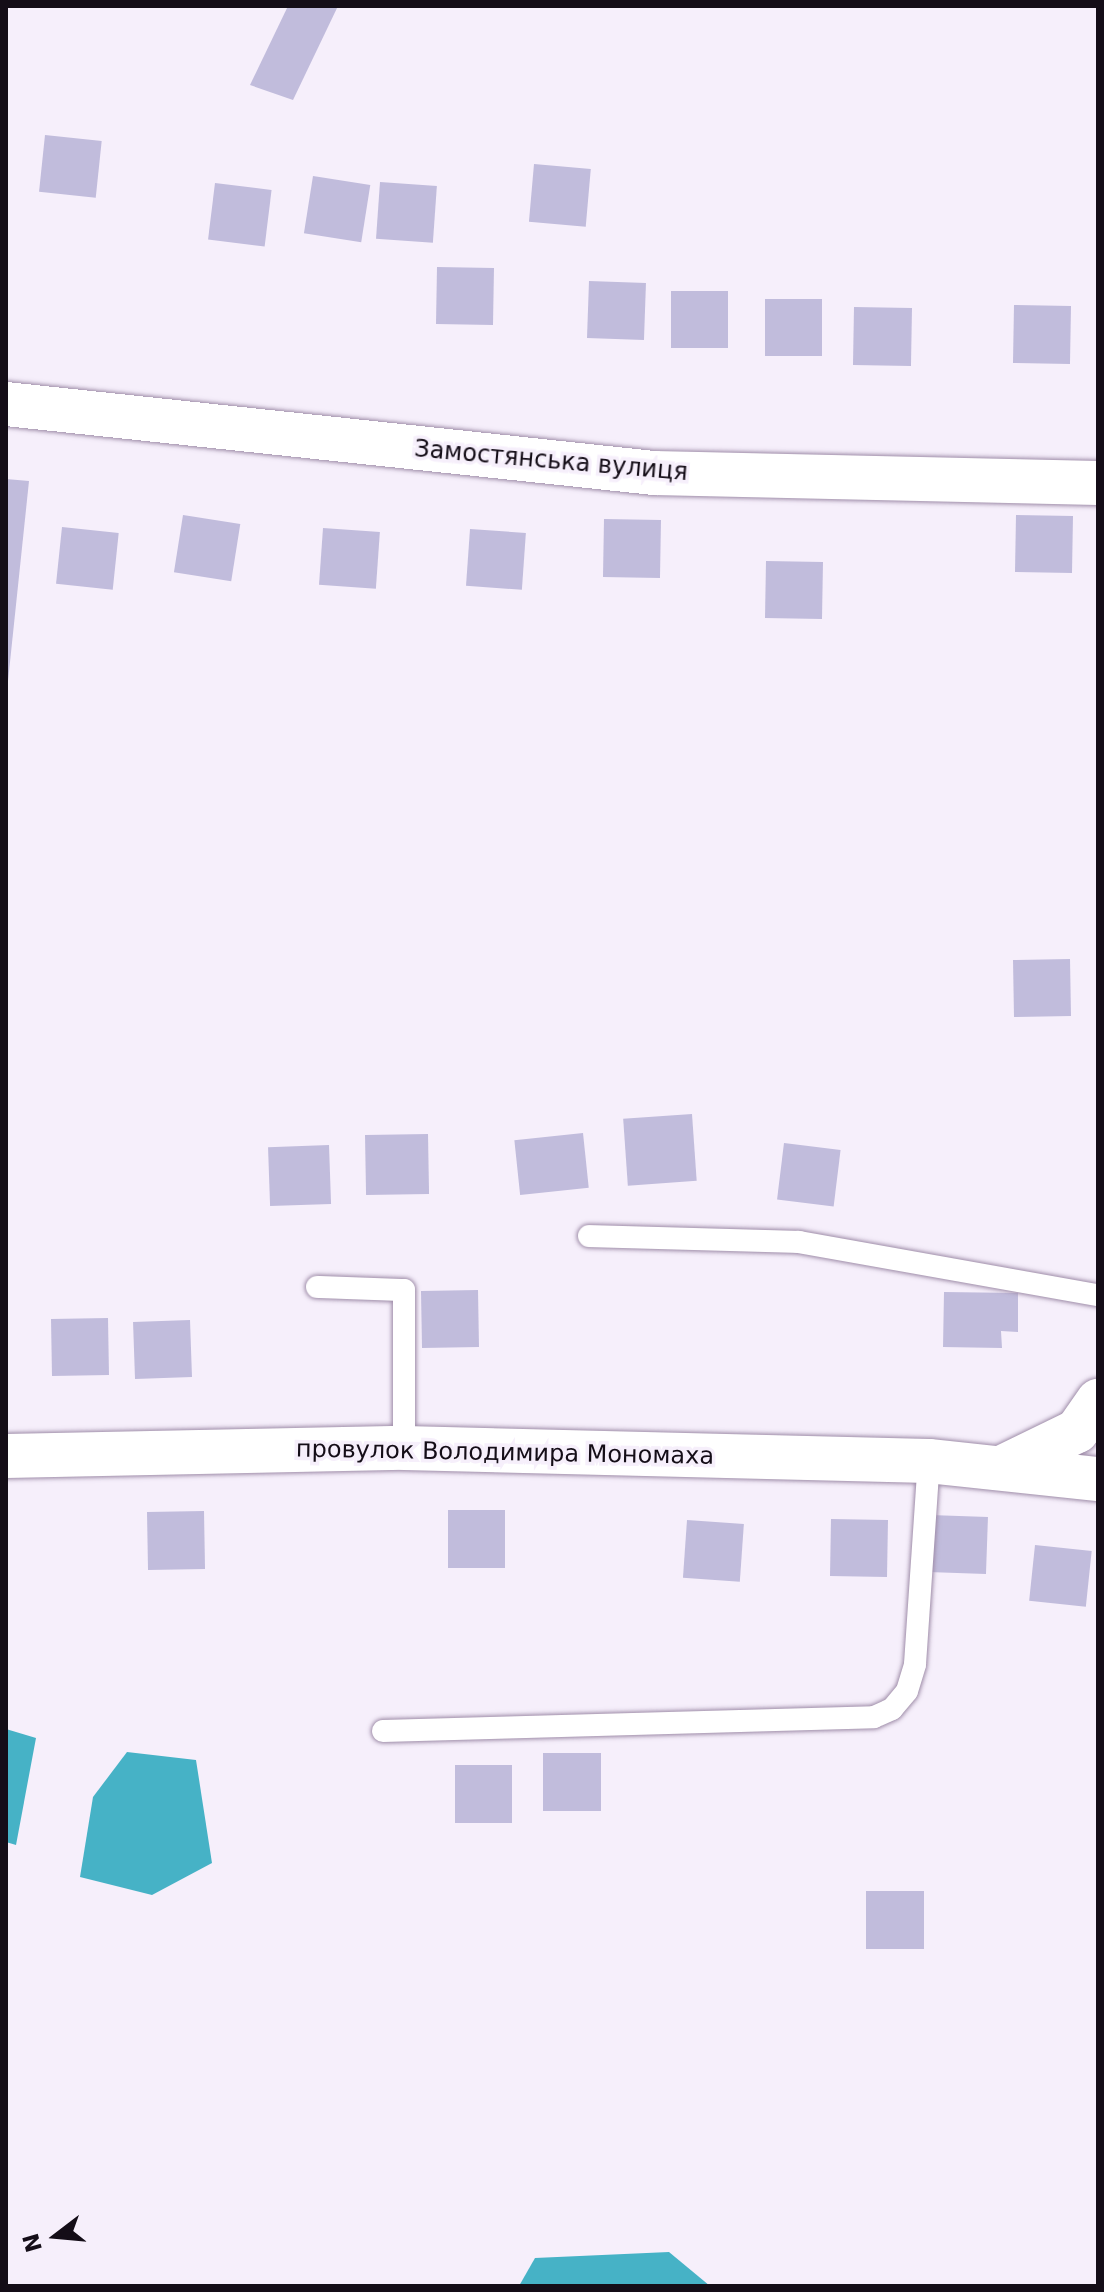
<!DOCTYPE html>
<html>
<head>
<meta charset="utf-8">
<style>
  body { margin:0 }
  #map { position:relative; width:1104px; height:2292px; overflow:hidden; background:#f6effb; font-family:"DejaVu Sans",sans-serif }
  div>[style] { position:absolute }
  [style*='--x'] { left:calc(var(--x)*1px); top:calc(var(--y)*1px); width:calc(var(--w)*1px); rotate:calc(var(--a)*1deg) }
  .water>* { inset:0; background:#46b2c6 }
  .building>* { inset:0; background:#c1bcdc; transform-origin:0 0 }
  .roads { filter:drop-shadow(0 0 2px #9f8da9) drop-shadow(0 0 2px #9f8da9) }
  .lane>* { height:22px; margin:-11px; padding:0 11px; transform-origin:11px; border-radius:11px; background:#fff }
  .street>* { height:44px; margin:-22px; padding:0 22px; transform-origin:22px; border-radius:22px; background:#fff }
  span { translate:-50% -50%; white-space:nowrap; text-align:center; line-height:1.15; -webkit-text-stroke:7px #f6effb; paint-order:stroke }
  .street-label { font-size:24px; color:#140d17 }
  .frame { position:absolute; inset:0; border:8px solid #140d17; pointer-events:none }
  .north { position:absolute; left:16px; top:2196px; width:80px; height:80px; -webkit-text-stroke:6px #f6effb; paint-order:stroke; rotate:254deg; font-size:22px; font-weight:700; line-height:32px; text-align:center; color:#140d17 }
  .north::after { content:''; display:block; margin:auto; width:28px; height:36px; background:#140d17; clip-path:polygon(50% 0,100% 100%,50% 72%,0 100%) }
</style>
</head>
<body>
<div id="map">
  <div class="water">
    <i style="clip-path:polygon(6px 1729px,36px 1738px,16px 1845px,6px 1842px)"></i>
    <i style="clip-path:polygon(127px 1752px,196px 1760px,212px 1863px,152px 1895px,80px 1877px,93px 1797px)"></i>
    <i style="clip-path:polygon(669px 2252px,710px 2286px,519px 2286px,535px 2258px)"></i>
  </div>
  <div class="building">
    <i style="clip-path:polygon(288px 6px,338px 6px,293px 100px,250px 85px)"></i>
    <i style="left:45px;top:135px;width:57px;height:57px;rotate:6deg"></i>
    <i style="left:534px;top:164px;width:57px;height:58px;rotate:5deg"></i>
    <i style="left:313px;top:176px;width:58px;height:58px;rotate:9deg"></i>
    <i style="left:380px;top:182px;width:57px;height:57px;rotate:4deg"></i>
    <i style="left:215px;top:183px;width:57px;height:57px;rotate:7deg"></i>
    <i style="left:437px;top:267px;width:57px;height:57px;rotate:1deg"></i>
    <i style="left:589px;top:281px;width:57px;height:57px;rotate:2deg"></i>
    <i style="left:671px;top:291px;width:57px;height:57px"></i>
    <i style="left:765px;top:299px;width:57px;height:57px"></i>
    <i style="left:1014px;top:305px;width:57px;height:58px;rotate:1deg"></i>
    <i style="left:854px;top:307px;width:58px;height:58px;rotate:1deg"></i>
    <i style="clip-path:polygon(6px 479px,29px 481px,8px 681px,6px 681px)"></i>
    <i style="left:183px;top:515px;width:58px;height:58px;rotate:9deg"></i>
    <i style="left:1016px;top:515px;width:57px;height:57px;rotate:1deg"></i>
    <i style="left:604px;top:519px;width:57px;height:58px;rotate:1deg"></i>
    <i style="left:62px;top:527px;width:57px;height:57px;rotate:6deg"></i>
    <i style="left:323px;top:528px;width:57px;height:57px;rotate:4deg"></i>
    <i style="left:470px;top:529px;width:56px;height:57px;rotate:4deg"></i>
    <i style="left:766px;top:561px;width:57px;height:57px;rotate:1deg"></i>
    <i style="left:1070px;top:959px;width:57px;height:57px;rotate:89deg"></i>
    <i style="left:692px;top:1114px;width:67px;height:69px;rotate:86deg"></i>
    <i style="left:583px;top:1133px;width:55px;height:69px;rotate:84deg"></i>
    <i style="left:428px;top:1134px;width:60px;height:63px;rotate:89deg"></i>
    <i style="left:784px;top:1143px;width:57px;height:57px;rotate:7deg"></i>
    <i style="left:329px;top:1145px;width:59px;height:61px;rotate:88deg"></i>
    <i style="left:478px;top:1290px;width:57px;height:57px;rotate:89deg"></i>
    <i style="clip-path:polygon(944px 1292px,1018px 1293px,1018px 1332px,1001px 1331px,1002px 1348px,943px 1347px)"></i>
    <i style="left:108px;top:1318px;width:57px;height:57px;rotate:89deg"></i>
    <i style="left:190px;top:1320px;width:57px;height:57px;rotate:88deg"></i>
    <i style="left:505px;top:1510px;width:58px;height:57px;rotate:90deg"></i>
    <i style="left:204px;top:1511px;width:58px;height:57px;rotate:89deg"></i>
    <i style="left:930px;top:1515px;width:58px;height:57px;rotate:2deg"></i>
    <i style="left:831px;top:1519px;width:57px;height:57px;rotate:1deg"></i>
    <i style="left:687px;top:1520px;width:57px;height:58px;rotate:4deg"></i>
    <i style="left:1035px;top:1545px;width:57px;height:56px;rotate:6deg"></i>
    <i style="left:543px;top:1753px;width:58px;height:58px"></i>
    <i style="left:455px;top:1765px;width:57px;height:58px"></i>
    <i style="left:866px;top:1891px;width:58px;height:58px"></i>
  </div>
  <div class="roads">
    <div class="lane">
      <i style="--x:589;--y:1236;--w:210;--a:1.6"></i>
      <i style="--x:799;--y:1242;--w:304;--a:10.1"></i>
      <i style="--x:317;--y:1287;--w:87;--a:2"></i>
      <i style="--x:404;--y:1290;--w:158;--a:90"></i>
      <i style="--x:383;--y:1731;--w:491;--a:-1.6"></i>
      <i style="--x:874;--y:1717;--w:20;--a:-24"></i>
      <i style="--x:892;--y:1709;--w:23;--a:-50"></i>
      <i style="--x:907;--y:1691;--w:28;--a:-73"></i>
      <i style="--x:915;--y:1664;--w:203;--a:-86.1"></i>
    </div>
    <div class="street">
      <i style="--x:6;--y:404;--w:652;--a:6.08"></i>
      <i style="--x:654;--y:473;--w:444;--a:1.3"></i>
      <i style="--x:6;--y:1456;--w:398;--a:-1.2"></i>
      <i style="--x:404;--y:1448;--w:525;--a:1.42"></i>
      <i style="--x:929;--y:1461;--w:170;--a:6.1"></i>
      <i style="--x:1005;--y:1466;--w:80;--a:-25.9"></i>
      <i style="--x:1077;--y:1431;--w:37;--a:-55"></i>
    </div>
  </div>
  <div class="street-label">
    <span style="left:551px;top:461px;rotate:5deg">Замостянська вулиця</span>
    <span style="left:505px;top:1453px;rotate:1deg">провулок Володимира Мономаха</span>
  </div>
  <div class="frame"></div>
  <div class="north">N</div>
</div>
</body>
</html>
